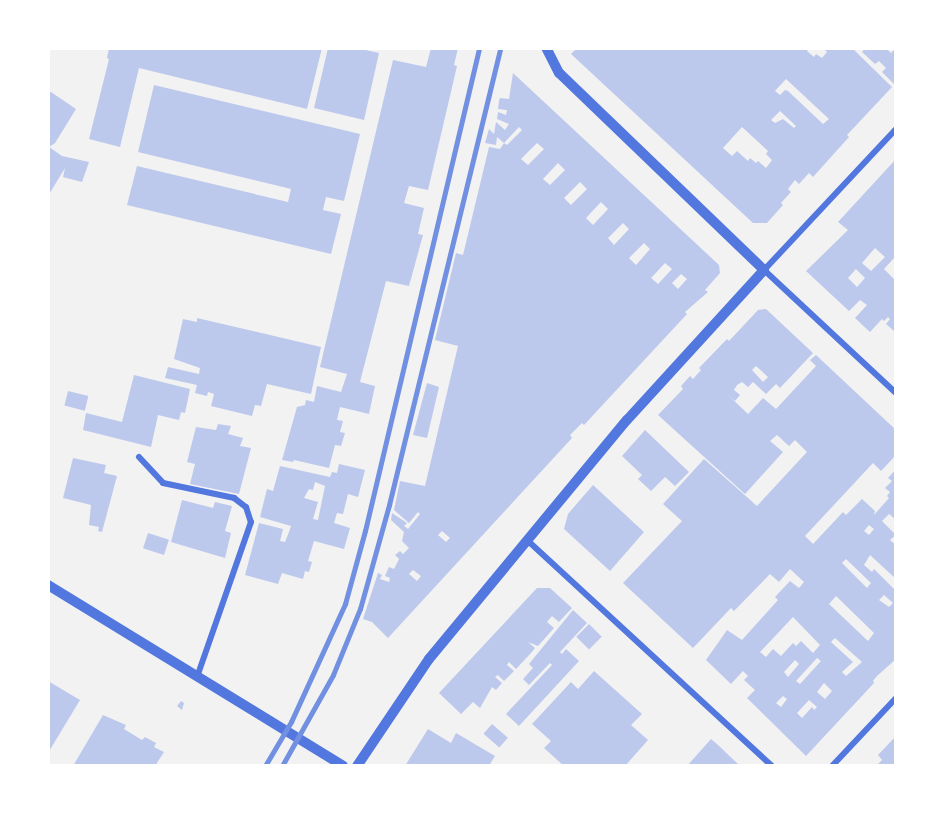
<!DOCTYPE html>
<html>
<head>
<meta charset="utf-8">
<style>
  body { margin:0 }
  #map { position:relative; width:944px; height:814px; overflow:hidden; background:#f2f2f2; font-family:Montserrat,sans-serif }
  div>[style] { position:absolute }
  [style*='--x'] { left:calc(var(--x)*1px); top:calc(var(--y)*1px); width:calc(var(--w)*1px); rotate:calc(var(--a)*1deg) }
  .building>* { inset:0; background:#bdc9ec; transform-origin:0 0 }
  .minor>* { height:6px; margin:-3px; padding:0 3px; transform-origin:3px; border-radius:3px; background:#5277de }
  .tertiary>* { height:10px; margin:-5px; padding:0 5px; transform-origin:5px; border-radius:5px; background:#5277de }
  .rail>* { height:4.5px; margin:-2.25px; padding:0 2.25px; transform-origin:2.25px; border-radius:2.25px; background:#7290e2 }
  span { translate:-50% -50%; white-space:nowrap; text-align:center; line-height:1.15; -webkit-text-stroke:6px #fff; paint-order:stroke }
  .frame { position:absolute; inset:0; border:50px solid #fff; pointer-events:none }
</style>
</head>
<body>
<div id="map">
  <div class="building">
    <i style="clip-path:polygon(109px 48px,322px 48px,307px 109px,139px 68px,120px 147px,89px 139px,109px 59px,107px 58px)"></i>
    <i style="clip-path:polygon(328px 48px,357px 48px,379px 53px,364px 120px,314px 108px)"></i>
    <i style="clip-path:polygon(431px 48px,458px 48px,454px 65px,457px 66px,428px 190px,409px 186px,404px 203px,424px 208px,418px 234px,423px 235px,409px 286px,386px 281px,360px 382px,375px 386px,369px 414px,340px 407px,337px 420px,343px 421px,340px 432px,345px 433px,341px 446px,335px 445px,329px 468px,294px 460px,293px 462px,282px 460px,297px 407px,305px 405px,306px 400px,314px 402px,317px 386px,341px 392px,347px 374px,320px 367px,393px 60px,426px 67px)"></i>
    <i style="clip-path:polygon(evenodd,577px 48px,809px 48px,807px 51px,814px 57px,816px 54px,822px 58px,827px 52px,823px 48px,852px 48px,892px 87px,847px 135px,849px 137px,813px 177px,809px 173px,799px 184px,795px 180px,788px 189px,791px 192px,781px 203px,783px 205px,767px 223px,753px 223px,571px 54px,577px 48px,786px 79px,829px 119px,823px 124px,788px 91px,785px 90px,780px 95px,775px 91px,786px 79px,577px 48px,780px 111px,796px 126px,794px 128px,783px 119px,775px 123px,771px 120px,780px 111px,577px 48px,742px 127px,768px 151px,766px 154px,772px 160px,766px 168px,758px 161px,756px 163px,750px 158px,748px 161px,737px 151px,732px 156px,723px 148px,742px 127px)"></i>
    <i style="clip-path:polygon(865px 48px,886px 48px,891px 53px,896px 48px,894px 84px,882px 72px,886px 68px,879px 61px,875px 64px,862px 52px)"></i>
    <i style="clip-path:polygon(evenodd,513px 73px,719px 265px,720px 273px,705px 290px,708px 292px,685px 312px,687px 314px,584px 425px,582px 423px,570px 435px,572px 438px,388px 638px,372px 622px,363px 619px,378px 573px,382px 575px,380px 579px,389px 582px,390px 578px,385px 576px,389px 567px,394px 569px,399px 559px,395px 555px,400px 551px,403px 554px,409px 548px,402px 541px,404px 532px,391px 520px,392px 513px,407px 523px,404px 526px,408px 529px,420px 514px,418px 512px,409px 523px,394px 510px,400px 481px,425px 486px,458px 346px,435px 340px,456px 253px,463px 255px,489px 147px,500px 149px,504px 143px,507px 145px,522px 130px,519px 127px,504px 143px,497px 137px,496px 145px,485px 143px,489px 129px,494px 134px,496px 122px,505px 130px,509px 124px,497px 119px,498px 112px,506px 115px,507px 110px,498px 109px,499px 101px,500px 98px,509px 99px,513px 73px,537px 143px,544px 149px,528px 165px,521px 159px,537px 143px,513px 73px,558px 163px,565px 170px,550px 185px,543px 179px,558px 163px,513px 73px,580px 182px,587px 189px,571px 205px,564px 198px,580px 182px,513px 73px,601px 202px,608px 209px,593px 225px,586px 218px,601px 202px,513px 73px,623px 223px,629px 229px,614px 245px,608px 238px,623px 223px,513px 73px,644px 243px,650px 249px,636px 265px,629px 258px,644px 243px,513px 73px,665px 263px,672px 269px,658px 284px,651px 278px,665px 263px,513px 73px,681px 274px,687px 279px,678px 289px,672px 283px,681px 274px,513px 73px,442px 531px,450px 538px,446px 542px,438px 535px,442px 531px,513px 73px,413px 570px,421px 576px,417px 581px,409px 574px,413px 570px)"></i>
    <i style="clip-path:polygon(154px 85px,360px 134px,344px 201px,326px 197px,323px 210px,341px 214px,331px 254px,127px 205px,137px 166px,288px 202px,291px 189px,138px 152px)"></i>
    <i style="clip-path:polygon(48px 90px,76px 109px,55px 143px,49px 147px,62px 156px,89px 162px,82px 182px,63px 177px,65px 168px,48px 196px)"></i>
    <i style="clip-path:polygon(evenodd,896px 159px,896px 256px,884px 269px,896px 281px,896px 329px,894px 331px,886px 324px,890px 319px,888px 317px,884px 321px,882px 319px,870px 332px,855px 318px,867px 305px,860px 300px,849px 311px,806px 271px,848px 230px,838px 222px,896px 159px,875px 248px,885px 257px,871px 271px,862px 263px,875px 248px,896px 159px,856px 269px,865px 278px,857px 287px,848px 278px,856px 269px)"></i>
    <i style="clip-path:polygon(evenodd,766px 309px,813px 353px,780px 388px,776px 384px,766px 394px,753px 382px,748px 387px,742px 382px,737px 385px,734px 390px,740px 395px,735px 401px,728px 395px,748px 414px,763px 398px,776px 409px,816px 366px,810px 360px,816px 355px,896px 430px,896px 455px,881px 471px,873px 463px,805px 536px,813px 544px,843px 512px,846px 515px,862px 499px,875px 511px,874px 515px,889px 498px,887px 496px,890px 492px,885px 488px,892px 481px,888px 478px,896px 469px,896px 520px,889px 514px,882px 521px,896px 535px,890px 540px,896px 545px,896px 579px,870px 555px,864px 565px,872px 572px,874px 569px,896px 591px,896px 659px,877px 676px,873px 681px,874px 683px,806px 756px,747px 698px,755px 690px,744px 680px,748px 676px,743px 671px,731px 684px,706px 660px,727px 630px,742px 640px,778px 600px,775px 597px,790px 581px,799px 588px,804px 582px,790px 569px,779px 582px,770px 574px,734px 611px,731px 608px,693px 648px,623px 583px,682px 521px,663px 504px,704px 459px,757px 506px,807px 452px,795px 440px,789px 446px,777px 435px,770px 441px,783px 452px,745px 494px,658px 415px,683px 389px,681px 386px,690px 376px,693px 379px,701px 370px,699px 368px,727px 339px,729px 341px,758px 310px,766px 309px,756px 366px,768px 377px,763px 382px,752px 370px,756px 366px,766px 309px,869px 525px,874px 529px,869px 535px,864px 531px,869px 525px,766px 309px,846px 559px,871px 583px,867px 588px,842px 563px,846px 559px,766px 309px,884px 595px,893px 603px,889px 607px,879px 600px,884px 595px,766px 309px,836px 596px,874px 633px,868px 641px,829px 604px,836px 596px,766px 309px,793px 617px,820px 645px,813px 653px,801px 641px,796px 646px,793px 643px,781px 656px,773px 649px,766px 657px,760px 652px,793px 617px,766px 309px,835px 638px,862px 662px,846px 676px,842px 672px,853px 662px,831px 642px,835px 638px,766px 309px,817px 658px,821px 661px,800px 684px,796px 681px,817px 658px,766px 309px,795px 660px,799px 664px,788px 677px,784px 672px,795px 660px,766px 309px,824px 683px,832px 691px,825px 699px,817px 692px,824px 683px,766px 309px,783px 696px,787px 699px,781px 707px,776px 703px,783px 696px,766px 309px,809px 700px,817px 707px,814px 710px,812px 707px,802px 718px,797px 713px,809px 700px)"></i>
    <i style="clip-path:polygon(197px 318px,321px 347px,311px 394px,267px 384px,261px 406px,255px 405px,252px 416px,211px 406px,214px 394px,208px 392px,207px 396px,195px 393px,197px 385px,165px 378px,168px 367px,199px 374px,200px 368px,174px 359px,183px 319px,197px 322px)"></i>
    <i style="clip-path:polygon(134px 375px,190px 389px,185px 413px,181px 412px,179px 420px,158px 415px,151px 447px,83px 430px,86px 413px,122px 422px)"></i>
    <i style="clip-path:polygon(427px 383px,439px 387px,427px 438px,413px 435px)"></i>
    <i style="left:68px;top:391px;width:21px;height:15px;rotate:14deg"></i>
    <i style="clip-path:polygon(218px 424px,231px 426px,228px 434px,243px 438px,240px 446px,251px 448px,239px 494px,190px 484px,195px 464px,187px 462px,196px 427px,216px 430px)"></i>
    <i style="clip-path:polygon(645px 430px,689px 472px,675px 486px,665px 477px,651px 491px,638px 479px,642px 475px,622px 456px)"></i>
    <i style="clip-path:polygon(73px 458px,106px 465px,104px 473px,117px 476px,102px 532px,98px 531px,99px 527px,89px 525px,91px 505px,63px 498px)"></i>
    <i style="clip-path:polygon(evenodd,339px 464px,365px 470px,358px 497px,348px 494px,343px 514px,337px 513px,334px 523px,350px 528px,344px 549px,314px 541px,308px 561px,312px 562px,309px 572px,305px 571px,303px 579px,282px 573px,278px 584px,245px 575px,259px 523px,283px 529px,280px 541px,285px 542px,289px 532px,291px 526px,260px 517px,267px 489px,273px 491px,280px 466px,330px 477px,332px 472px,337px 473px,339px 464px,315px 482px,325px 486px,318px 520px,313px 519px,318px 502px,304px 498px,309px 489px,313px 490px,315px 482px)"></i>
    <i style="clip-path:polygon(593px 485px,644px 532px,610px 571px,564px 529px,568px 514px)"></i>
    <i style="clip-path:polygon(182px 500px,213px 508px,215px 502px,232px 506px,225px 531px,231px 533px,225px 558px,171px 542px)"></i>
    <i style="left:148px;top:533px;width:22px;height:16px;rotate:18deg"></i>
    <i style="clip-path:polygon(537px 588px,550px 588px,572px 608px,559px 622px,552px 616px,547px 622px,554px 628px,538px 646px,528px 642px,535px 648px,531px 653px,516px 669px,509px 662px,507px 665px,514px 671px,504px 681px,498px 675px,495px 677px,502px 683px,496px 690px,492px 687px,480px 708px,473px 702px,461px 714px,439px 693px)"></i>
    <i style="clip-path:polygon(573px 610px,587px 623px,560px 652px,562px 654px,566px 649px,579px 661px,519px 726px,506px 714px,552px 665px,550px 663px,529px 685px,523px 679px,533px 668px,529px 664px)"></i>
    <i style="left:589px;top:624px;width:18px;height:18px;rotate:45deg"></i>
    <i style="clip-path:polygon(594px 671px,642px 714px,631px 725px,648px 740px,625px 766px,564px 766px,544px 748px,551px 741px,532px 724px,571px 682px,578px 689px)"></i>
    <i style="clip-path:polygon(48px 681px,80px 700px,48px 753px)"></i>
    <i style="clip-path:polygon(181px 701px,184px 703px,182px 710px,177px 706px)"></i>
    <i style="clip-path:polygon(103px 715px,126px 725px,124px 729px,142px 740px,145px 737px,156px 743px,154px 747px,164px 752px,155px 766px,73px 766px)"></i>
    <i style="left:492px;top:724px;width:21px;height:13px;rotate:41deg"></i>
    <i style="clip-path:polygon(428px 729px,451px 743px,456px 733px,495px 756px,490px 764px,493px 766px,405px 766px)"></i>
    <i style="clip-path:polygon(896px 736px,896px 766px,876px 766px,882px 760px,878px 755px)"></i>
    <i style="clip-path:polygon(711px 739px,718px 745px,740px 766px,687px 766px)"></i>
  </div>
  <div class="minor">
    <i style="--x:896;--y:129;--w:193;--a:133.1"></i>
    <i style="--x:764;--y:270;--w:180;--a:43"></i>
    <i style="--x:139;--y:457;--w:35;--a:47"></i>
    <i style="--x:163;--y:483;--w:73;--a:11.9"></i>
    <i style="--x:234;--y:498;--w:15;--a:37"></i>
    <i style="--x:246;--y:507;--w:16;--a:72"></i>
    <i style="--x:251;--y:522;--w:164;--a:109.2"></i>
    <i style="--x:527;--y:540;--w:333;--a:42.7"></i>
    <i style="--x:832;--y:766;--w:93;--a:-46.7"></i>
  </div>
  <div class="tertiary">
    <i style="--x:48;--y:585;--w:346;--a:31.5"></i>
    <i style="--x:357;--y:766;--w:129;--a:-56.1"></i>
    <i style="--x:429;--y:659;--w:310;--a:-50.4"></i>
    <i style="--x:627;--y:420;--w:203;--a:-47.6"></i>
    <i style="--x:764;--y:270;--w:284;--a:-136.1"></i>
    <i style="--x:559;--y:73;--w:28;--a:-117"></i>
  </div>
  <div class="rail">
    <i style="--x:265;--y:766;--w:51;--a:-59.4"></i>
    <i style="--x:291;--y:722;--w:130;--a:-65.4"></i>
    <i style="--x:345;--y:604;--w:76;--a:-74.7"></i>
    <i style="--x:365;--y:531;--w:496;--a:-76.7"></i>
    <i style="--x:282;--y:766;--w:104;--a:-60.7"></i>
    <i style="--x:333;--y:675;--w:71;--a:-67.8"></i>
    <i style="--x:360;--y:609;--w:108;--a:-74.4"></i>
    <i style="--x:389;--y:505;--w:470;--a:-76.3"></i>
  </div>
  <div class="frame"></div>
</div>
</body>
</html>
